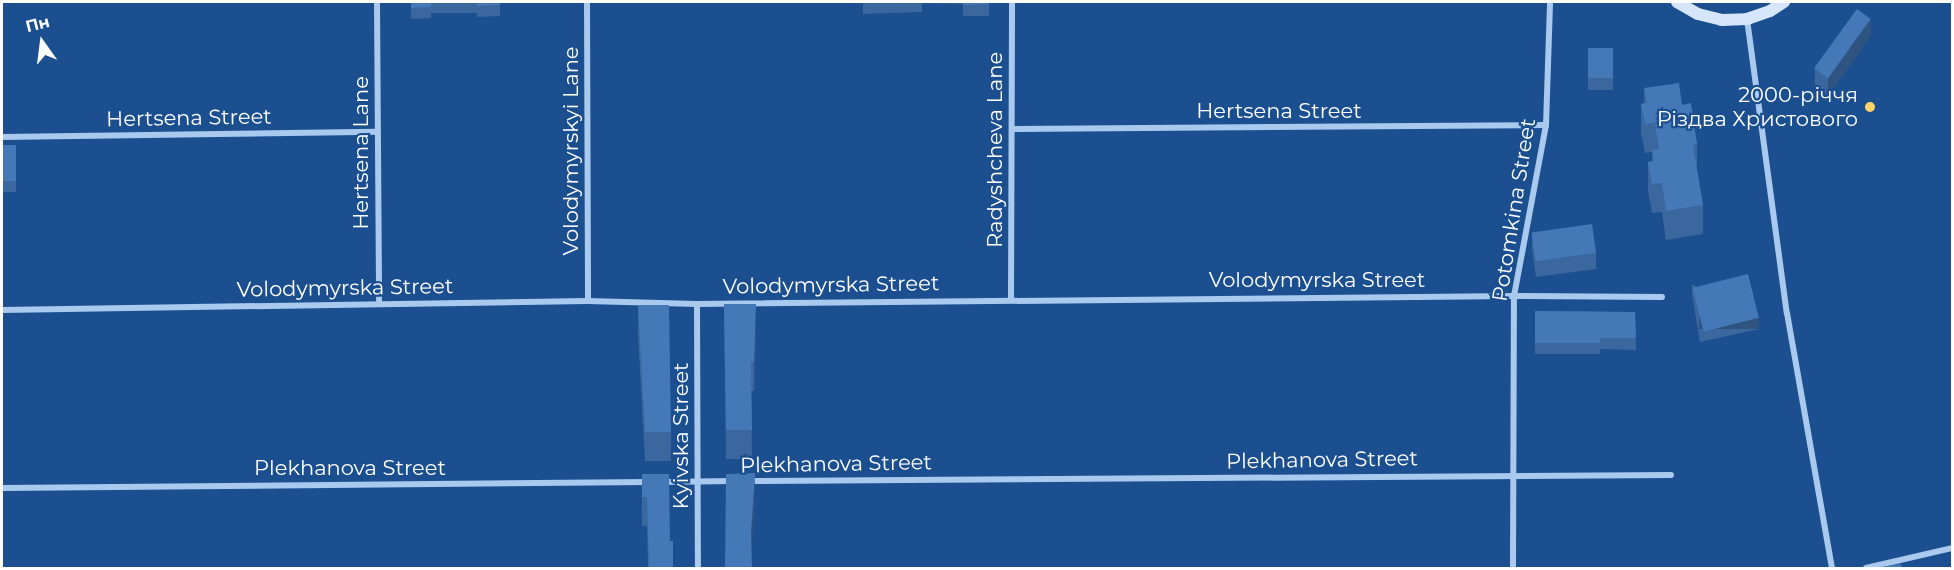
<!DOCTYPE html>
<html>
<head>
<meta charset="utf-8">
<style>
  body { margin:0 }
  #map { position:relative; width:1954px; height:570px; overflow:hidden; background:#1b4f8f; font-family:Montserrat,sans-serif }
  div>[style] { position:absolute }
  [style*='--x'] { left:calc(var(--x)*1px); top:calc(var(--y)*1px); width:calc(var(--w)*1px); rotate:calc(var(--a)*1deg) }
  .street>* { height:6px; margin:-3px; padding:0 3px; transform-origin:3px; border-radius:3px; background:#a9c9ee }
  .secondary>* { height:12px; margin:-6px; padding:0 6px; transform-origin:6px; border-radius:6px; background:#d6e6fa }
  .wall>* { inset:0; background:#3a679d; transform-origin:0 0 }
  .shaded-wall>* { inset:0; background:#305480; transform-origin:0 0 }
  .building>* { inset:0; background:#4478b7; transform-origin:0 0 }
  .dots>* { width:16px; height:16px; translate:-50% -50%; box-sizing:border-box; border:3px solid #1b4f8f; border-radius:50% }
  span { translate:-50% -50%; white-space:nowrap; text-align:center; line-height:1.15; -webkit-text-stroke:4.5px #1b4f8f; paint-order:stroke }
  .poi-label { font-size:21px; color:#fff }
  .right { translate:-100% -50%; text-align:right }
  .street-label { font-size:21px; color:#fff }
  .frame { position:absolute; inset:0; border:3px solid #fff; pointer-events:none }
  .north { position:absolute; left:12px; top:12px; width:60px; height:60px; -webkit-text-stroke:4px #1b4f8f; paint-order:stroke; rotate:346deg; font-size:16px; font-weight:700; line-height:24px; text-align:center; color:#fff }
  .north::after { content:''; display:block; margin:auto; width:21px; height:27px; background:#fff; clip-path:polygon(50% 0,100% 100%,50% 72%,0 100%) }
</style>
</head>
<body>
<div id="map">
  <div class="street">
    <i style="--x:377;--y:2;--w:302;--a:89.6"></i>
    <i style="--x:587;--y:2;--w:299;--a:89.8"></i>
    <i style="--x:1747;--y:19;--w:297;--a:82.3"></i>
    <i style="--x:1787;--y:313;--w:259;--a:80"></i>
    <i style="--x:1012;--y:129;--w:534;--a:-0.43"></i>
    <i style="--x:2;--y:137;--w:375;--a:-0.8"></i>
    <i style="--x:1011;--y:299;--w:297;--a:-89.8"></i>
    <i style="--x:697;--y:304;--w:264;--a:89.8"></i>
    <i style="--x:2;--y:310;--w:586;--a:-0.88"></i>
    <i style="--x:588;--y:301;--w:109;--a:1.6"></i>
    <i style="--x:697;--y:304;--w:817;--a:-0.56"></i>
    <i style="--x:1514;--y:296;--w:148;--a:0.4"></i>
    <i style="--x:749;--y:481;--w:922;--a:-0.37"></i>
    <i style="--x:662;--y:482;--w:71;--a:-0.8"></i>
    <i style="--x:2;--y:488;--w:647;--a:-0.53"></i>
    <i style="--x:1513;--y:568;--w:272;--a:-89.8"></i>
    <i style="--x:1514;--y:296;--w:174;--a:-79.4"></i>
    <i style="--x:1546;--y:125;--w:123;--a:-88.1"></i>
    <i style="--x:1866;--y:568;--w:88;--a:-13.1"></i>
  </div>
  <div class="secondary">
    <i style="--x:1677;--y:2;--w:24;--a:30"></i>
    <i style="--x:1698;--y:14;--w:25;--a:14"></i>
    <i style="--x:1722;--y:20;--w:25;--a:-2"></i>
    <i style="--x:1747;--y:19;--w:24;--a:-19"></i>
    <i style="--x:1770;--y:11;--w:17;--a:-33"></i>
  </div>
  <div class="wall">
    <i style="clip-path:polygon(411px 2px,500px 2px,500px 16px,477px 17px,477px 13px,431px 13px,431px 18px,411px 19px)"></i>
    <i style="clip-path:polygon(863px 2px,989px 2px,989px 16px,963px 16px,963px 4px,922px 3px,922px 12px,863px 14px)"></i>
    <i style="clip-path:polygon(1871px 35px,1828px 96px,1815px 86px,1815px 69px)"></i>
    <i style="left:1588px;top:48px;width:25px;height:42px"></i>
    <i style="clip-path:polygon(1644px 88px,1682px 105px,1697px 144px,1697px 169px,1703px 205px,1703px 234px,1666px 240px,1662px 212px,1652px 213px,1648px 191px,1648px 162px,1652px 161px,1652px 152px,1645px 153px,1641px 133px,1641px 104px,1644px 103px)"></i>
    <i style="left:2px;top:145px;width:14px;height:47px"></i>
    <i style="clip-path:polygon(1532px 233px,1596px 253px,1596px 269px,1536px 277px,1532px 249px)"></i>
    <i style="clip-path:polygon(1692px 284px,1759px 329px,1700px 342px,1692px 295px)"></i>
    <i style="clip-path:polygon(724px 304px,756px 333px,754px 391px,751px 391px,752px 459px,726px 459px)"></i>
    <i style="clip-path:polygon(638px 305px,671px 432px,671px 461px,645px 461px,638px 334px)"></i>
    <i style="clip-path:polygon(1535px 311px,1635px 312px,1636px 350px,1600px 349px,1600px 354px,1535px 354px)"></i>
    <i style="clip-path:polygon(642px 474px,670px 541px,673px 568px,648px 568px,647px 526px,642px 526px)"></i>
  </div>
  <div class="shaded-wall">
    <i style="clip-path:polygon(1871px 19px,1871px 35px,1828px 96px,1828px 79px)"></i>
    <i style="clip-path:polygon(756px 304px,756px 333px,754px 391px,754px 362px)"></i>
    <i style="left:1759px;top:318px;width:11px;height:60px;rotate:90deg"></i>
    <i style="clip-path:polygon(755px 473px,755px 502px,751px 563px,751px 534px)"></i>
  </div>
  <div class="building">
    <i style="clip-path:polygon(411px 2px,500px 2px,500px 5px,477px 6px,477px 2px,431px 2px,431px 7px,411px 8px)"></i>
    <i style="clip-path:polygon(863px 2px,901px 2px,863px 3px)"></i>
    <i style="clip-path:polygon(963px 2px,989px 2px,989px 4px,963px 5px)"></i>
    <i style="left:1857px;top:9px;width:17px;height:73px;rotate:36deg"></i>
    <i style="left:1588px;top:48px;width:25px;height:30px"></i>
    <i style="clip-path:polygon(1679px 83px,1682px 105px,1691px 103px,1697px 144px,1693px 145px,1703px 205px,1666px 211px,1662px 183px,1652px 184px,1648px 162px,1654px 161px,1652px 150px,1659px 149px,1655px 123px,1645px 124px,1641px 104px,1647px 103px,1644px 88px)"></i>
    <i style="left:2px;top:145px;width:14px;height:36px"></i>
    <i style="left:1592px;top:224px;width:29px;height:61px;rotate:82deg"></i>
    <i style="left:1748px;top:274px;width:45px;height:57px;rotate:76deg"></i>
    <i style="clip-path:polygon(724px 304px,756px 304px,754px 362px,751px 362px,752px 430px,726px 430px)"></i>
    <i style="clip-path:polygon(638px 305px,669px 305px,671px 432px,645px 432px)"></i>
    <i style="clip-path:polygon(1535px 311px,1635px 312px,1636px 338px,1600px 338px,1600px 343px,1535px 343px)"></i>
    <i style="clip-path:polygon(755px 473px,751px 534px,752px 568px,725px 568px,726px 474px)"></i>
    <i style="clip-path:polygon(642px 474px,669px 474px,670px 541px,673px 541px,673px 568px,649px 568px,647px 497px,642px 497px)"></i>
    <i style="clip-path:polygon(1901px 564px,1902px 568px,1881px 568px,1881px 567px)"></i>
  </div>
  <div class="dots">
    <i style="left:1870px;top:107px;background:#ffd166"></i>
  </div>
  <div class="poi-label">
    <span class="right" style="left:1858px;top:107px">2000-річчя<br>Різдва Христового</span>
  </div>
  <div class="street-label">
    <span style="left:1279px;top:111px">Hertsena Street</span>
    <span style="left:189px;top:118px;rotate:-1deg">Hertsena Street</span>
    <span style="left:995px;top:150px;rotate:-90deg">Radyshcheva Lane</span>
    <span style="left:571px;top:151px;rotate:-90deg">Volodymyrskyi Lane</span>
    <span style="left:361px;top:153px;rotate:-90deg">Hertsena Lane</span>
    <span style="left:1514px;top:210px;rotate:-81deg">Potomkina Street</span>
    <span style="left:1317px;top:280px">Volodymyrska Street</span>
    <span style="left:831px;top:285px;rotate:-1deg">Volodymyrska Street</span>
    <span style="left:345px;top:288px;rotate:-1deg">Volodymyrska Street</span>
    <span style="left:681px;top:436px;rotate:-90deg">Kyivska Street</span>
    <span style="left:1322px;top:460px;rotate:-1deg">Plekhanova Street</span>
    <span style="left:836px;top:464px;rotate:-1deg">Plekhanova Street</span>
    <span style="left:350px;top:468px">Plekhanova Street</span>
  </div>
  <div class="frame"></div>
  <div class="north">Пн</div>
</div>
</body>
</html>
